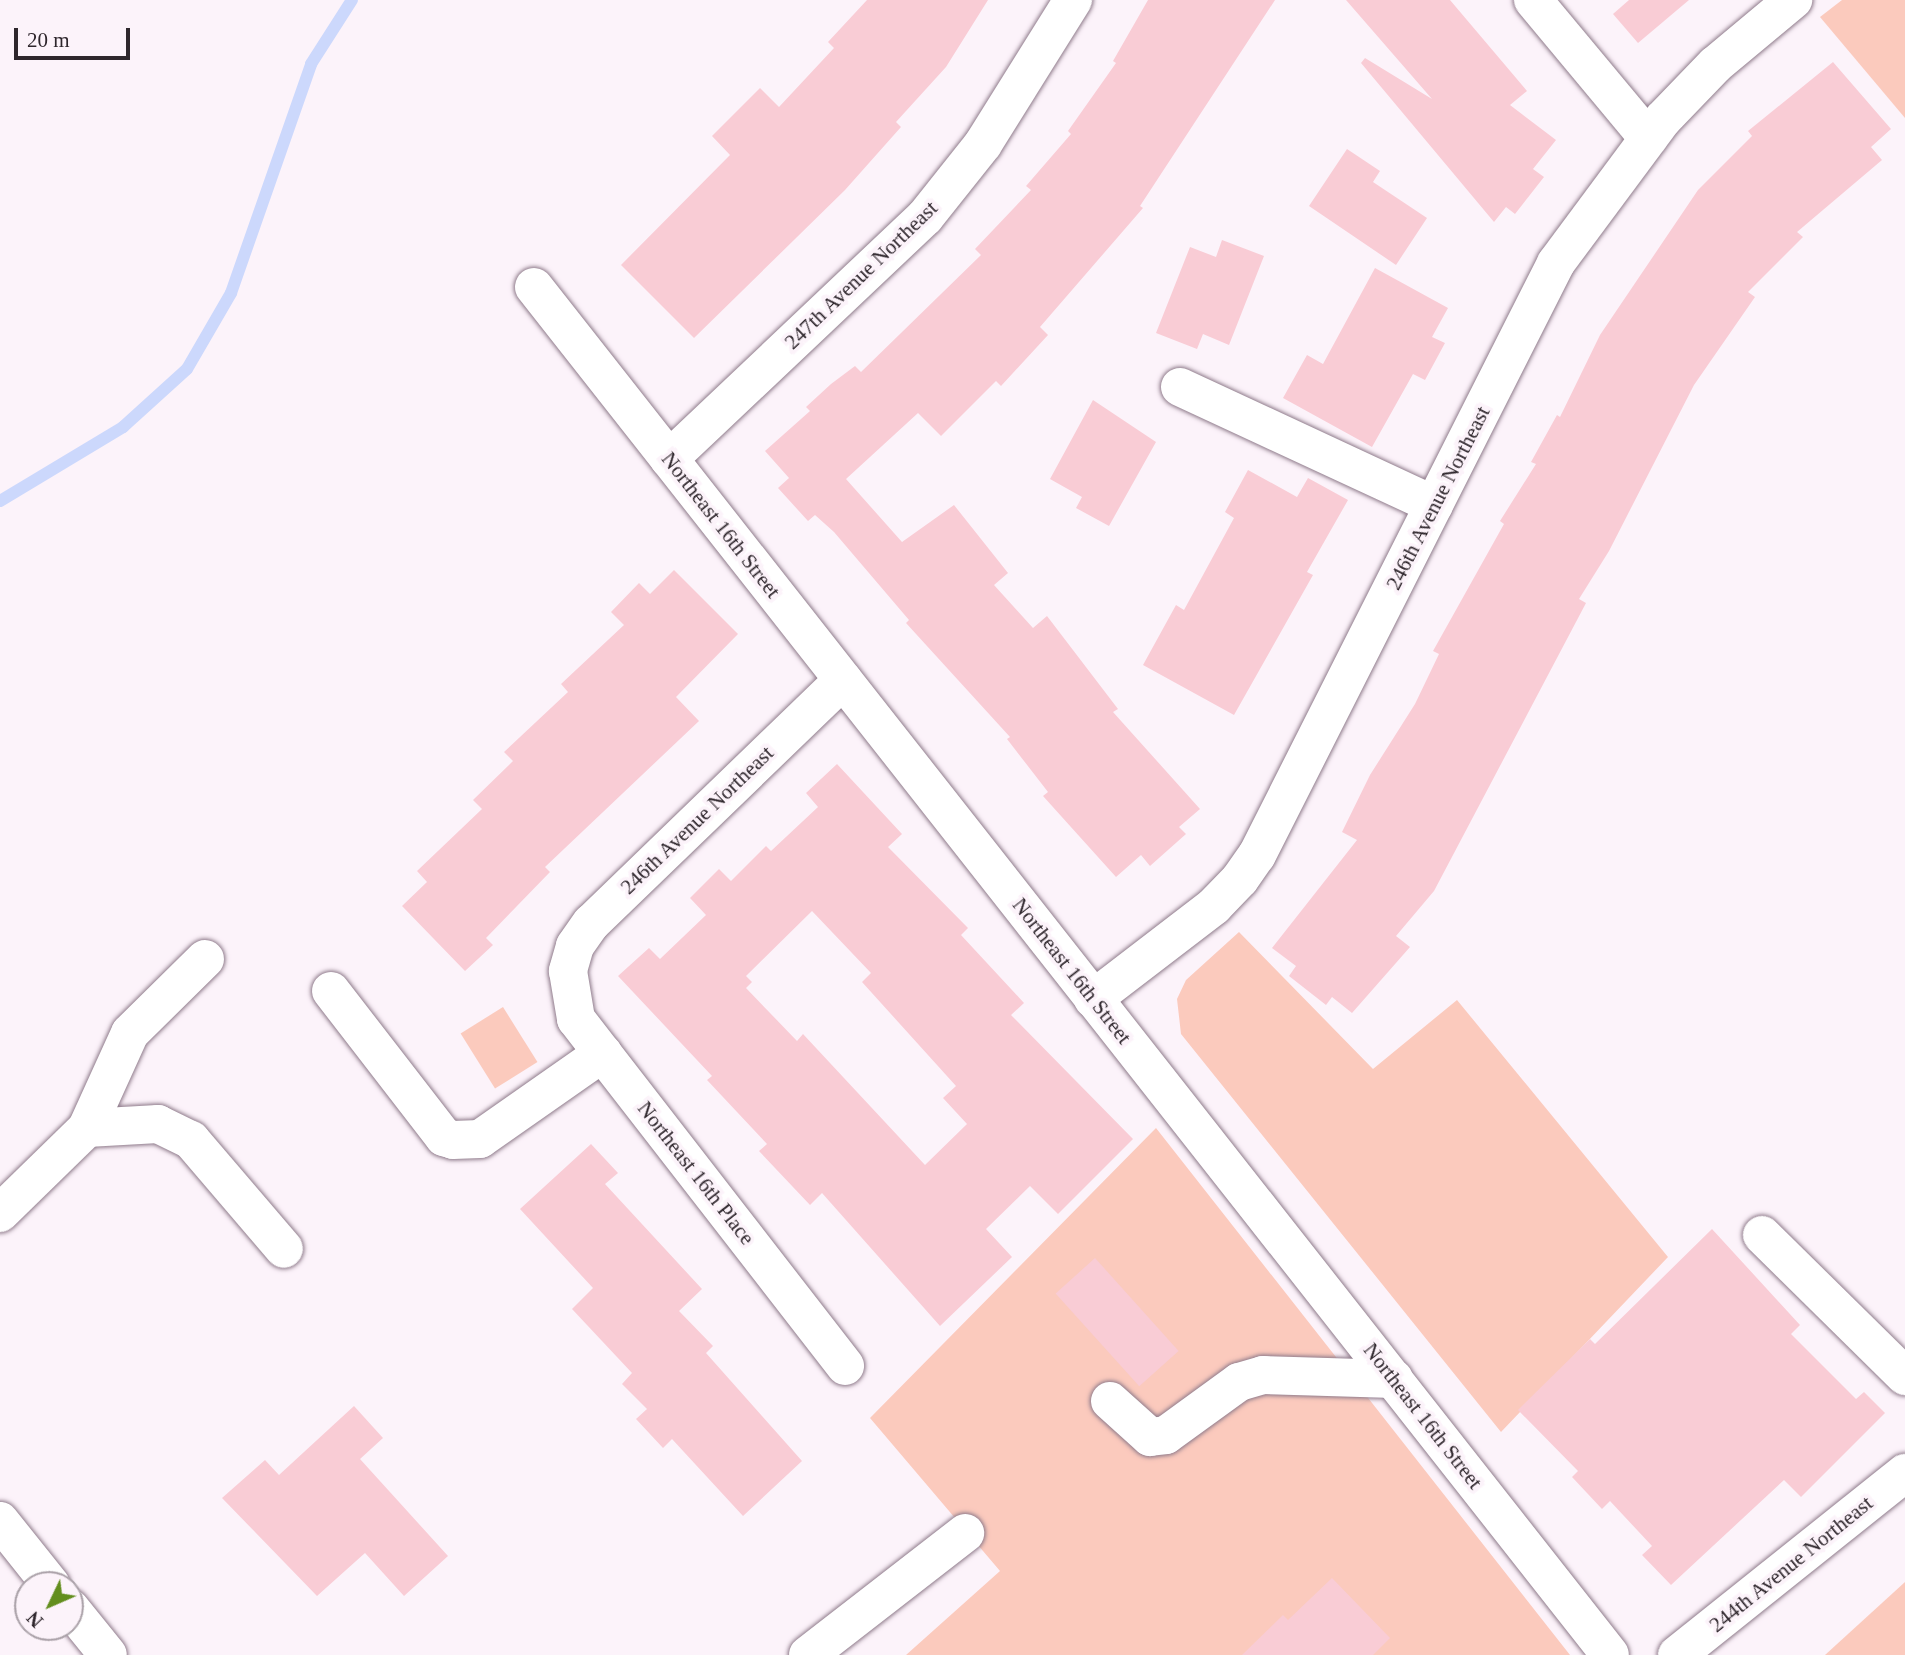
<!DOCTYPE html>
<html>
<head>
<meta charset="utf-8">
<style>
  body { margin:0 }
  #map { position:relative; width:1905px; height:1655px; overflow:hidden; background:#fcf3fa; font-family:"Times New Roman",serif }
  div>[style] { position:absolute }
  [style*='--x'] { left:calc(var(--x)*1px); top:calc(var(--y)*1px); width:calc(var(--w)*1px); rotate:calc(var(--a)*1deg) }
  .green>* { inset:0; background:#fbcabd; transform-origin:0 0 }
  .stream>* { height:12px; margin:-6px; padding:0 6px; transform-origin:6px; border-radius:6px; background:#ccd8fc }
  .building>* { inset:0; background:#f9ccd5; transform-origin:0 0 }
  .roads { filter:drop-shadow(0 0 2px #8f7b8b) drop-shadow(0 0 2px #8f7b8b) }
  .minor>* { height:38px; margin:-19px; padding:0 19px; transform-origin:19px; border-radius:19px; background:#fff }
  span { translate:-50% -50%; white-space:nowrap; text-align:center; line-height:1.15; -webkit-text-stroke:7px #fcf3fa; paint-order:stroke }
  .street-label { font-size:21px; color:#2e262c }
  .north { position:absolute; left:14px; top:1571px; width:70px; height:70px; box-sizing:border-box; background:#fcf3fa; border:2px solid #aaa1a8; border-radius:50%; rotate:226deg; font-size:19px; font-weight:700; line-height:28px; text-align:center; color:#2e262c }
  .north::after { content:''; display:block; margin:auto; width:24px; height:32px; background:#638e1e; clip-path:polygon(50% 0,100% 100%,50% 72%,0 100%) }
  .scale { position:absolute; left:14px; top:28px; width:116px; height:32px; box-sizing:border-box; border:4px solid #2e262c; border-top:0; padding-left:9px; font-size:21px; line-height:24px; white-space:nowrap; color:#2e262c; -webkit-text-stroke:5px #fcf3fa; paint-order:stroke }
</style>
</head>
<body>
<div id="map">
  <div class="green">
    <i style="clip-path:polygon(1842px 0,1905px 0,1905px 118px,1820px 17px)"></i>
    <i style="clip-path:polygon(1239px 932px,1373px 1069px,1457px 1000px,1668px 1257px,1501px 1432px,1181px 1034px,1177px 999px,1186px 980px)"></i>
    <i style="left:503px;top:1007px;width:65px;height:50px;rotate:58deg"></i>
    <i style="clip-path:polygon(1156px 1128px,1570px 1655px,906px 1655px,1000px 1571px,870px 1418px)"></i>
    <i style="clip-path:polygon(1905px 1582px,1905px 1655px,1825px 1655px)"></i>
  </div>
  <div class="stream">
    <i style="--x:0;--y:501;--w:144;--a:-31"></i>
    <i style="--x:123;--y:427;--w:86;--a:-42.2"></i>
    <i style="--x:187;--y:369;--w:88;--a:-59.9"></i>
    <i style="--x:231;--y:293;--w:243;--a:-70.7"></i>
    <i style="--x:311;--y:64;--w:76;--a:-57.4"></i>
  </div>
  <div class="building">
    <i style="clip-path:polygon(867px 0,988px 0,946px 67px,896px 122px,901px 127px,845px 190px,694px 338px,621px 265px,730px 155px,712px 136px,760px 88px,779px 107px,834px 48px,828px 42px)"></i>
    <i style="clip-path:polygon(1148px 0,1275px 0,1140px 206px,1143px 208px,1040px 327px,1048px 335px,1001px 386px,996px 381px,941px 436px,918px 413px,846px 479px,902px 542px,954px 505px,1008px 573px,994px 585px,1033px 628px,1047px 616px,1118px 709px,1113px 712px,1200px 809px,1179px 827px,1186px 834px,1150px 866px,1141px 855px,1116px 877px,1043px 796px,1048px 792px,1007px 739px,1010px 737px,906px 623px,909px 620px,834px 532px,815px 515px,808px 521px,778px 488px,789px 478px,765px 451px,810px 411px,806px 407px,831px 384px,855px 366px,861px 372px,981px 255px,975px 249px,1031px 190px,1026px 186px,1071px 134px,1068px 131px,1116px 63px,1113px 61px)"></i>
    <i style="clip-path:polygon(1346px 0,1450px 0,1527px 91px,1510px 105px,1556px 140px,1533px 169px,1544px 177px,1515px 214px,1506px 207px,1494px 222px,1361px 63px,1365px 58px,1432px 99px)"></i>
    <i style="clip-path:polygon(1629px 0,1689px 0,1638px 43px,1613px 14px)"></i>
    <i style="clip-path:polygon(1833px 62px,1891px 129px,1871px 147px,1882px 160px,1797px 232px,1803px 237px,1748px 292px,1755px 297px,1694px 385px,1609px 551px,1579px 599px,1586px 603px,1434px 891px,1396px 936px,1410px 947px,1352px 1013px,1332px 997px,1326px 1005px,1289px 976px,1296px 966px,1272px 948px,1357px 840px,1342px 832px,1370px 775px,1415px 704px,1439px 654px,1433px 651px,1504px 524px,1500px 521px,1536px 464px,1531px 462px,1557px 415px,1560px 417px,1600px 335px,1698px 190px,1752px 136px,1748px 131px)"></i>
    <i style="clip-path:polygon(1347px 149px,1380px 171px,1373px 182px,1427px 218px,1396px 265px,1309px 206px)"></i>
    <i style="clip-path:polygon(1222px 240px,1264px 256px,1229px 345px,1203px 334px,1197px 349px,1156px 333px,1190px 247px,1216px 257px)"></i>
    <i style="clip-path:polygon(1375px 268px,1448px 308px,1432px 337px,1445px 343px,1425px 380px,1413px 374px,1372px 447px,1283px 398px,1307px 355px,1323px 364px)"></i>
    <i style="clip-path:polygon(1093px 400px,1156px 442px,1109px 526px,1076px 508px,1082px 497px,1050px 479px)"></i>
    <i style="clip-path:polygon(1248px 470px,1297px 497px,1308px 478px,1348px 500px,1307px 572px,1313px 575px,1234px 715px,1143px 665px,1176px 605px,1184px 610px,1234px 518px,1225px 512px)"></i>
    <i style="clip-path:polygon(674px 570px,738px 634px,676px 697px,699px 721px,545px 867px,550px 872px,486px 938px,493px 945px,465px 971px,402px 906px,427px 882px,417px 871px,482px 809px,473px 800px,513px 761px,504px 752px,568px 692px,561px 684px,624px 625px,611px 612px,639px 583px,650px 594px)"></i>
    <i style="clip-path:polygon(evenodd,837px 764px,902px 834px,888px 847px,968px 928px,961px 935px,1024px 1003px,1011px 1015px,1133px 1139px,1058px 1214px,1030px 1186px,986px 1229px,1012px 1257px,940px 1326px,822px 1193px,810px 1205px,759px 1151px,767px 1144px,707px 1080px,712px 1076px,618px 976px,649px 948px,660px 959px,706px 915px,690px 898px,719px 869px,731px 881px,766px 846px,771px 851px,818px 807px,806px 793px,837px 764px,812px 911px,871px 973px,862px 982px,956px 1086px,943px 1098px,967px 1124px,925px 1165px,803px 1034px,797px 1041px,746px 988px,752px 982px,746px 976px,812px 911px)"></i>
    <i style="clip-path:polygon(591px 1144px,618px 1173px,605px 1184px,702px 1289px,679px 1311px,713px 1346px,706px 1353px,802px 1461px,743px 1516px,672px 1439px,663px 1448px,636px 1419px,647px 1409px,622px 1384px,632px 1373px,572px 1309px,593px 1288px,520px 1209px)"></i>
    <i style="clip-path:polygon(1712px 1229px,1800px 1325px,1791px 1334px,1856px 1399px,1864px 1392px,1885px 1413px,1801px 1497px,1784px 1480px,1671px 1585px,1642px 1555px,1652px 1546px,1610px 1501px,1602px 1509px,1572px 1477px,1578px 1471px,1518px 1410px,1590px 1339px,1595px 1344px)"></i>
    <i style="left:1095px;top:1258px;width:125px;height:53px;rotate:48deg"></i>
    <i style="clip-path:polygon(354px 1406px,383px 1438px,360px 1459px,448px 1556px,404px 1596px,365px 1553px,317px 1596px,222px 1498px,265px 1460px,279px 1475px)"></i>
    <i style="clip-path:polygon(1332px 1578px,1390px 1638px,1373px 1655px,1242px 1655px,1283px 1615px,1288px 1620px)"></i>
  </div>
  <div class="roads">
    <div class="minor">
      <i style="--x:1533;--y:0;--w:180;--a:50.2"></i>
      <i style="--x:534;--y:287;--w:1740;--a:51.81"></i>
      <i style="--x:1180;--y:387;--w:280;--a:24.9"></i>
      <i style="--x:669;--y:459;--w:352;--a:-43.4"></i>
      <i style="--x:925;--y:217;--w:93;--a:-51.5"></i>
      <i style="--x:983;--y:144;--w:170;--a:-58"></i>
      <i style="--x:843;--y:680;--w:350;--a:136"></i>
      <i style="--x:591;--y:923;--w:28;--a:125"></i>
      <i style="--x:575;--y:946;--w:26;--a:106"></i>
      <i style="--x:568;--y:971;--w:49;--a:80.5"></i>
      <i style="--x:576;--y:1019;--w:439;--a:52.2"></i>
      <i style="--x:205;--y:959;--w:105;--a:135.4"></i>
      <i style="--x:130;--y:1033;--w:104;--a:114.4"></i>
      <i style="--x:87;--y:1128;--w:71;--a:-3.2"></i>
      <i style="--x:158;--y:1124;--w:37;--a:26"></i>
      <i style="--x:191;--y:1140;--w:143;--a:49.5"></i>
      <i style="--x:331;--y:991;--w:185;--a:52.3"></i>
      <i style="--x:444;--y:1137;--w:9;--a:18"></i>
      <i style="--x:453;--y:1140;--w:27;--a:-2"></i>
      <i style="--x:480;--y:1139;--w:150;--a:-35"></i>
      <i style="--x:1093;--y:999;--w:153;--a:-37.5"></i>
      <i style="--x:1214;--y:906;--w:37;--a:-46"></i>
      <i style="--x:1240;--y:879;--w:29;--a:-55"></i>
      <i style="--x:1257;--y:855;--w:663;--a:-63.2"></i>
      <i style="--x:1556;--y:263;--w:179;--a:-53.4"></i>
      <i style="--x:1663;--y:119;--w:75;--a:-46.1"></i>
      <i style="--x:1715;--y:65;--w:102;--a:-39.8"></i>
      <i style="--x:0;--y:1213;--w:122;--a:-44.3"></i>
      <i style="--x:1762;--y:1235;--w:201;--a:44.6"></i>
      <i style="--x:1110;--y:1401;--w:54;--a:42"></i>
      <i style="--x:1150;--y:1437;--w:16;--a:-7"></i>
      <i style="--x:1166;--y:1435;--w:90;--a:-36"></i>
      <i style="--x:1239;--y:1382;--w:25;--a:-16"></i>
      <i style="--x:1263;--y:1375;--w:131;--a:1.7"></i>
      <i style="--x:0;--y:1521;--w:82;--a:51.4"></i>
      <i style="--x:70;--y:1608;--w:60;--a:51"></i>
      <i style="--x:808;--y:1655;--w:199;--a:-37.8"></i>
      <i style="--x:1677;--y:1655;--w:292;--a:-38.6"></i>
    </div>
  </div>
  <div class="street-label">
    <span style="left:861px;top:275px;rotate:-44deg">247th Avenue Northeast</span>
    <span style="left:1438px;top:498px;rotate:-63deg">246th Avenue Northeast</span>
    <span style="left:721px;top:525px;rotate:52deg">Northeast 16th Street</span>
    <span style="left:697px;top:820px;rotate:-44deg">246th Avenue Northeast</span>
    <span style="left:1072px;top:971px;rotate:52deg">Northeast 16th Street</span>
    <span style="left:696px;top:1173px;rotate:52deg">Northeast 16th Place</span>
    <span style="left:1423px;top:1416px;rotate:52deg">Northeast 16th Street</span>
    <span style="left:1791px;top:1564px;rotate:-39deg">244th Avenue Northeast</span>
  </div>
  <div class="north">N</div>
  <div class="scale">20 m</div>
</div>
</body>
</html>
